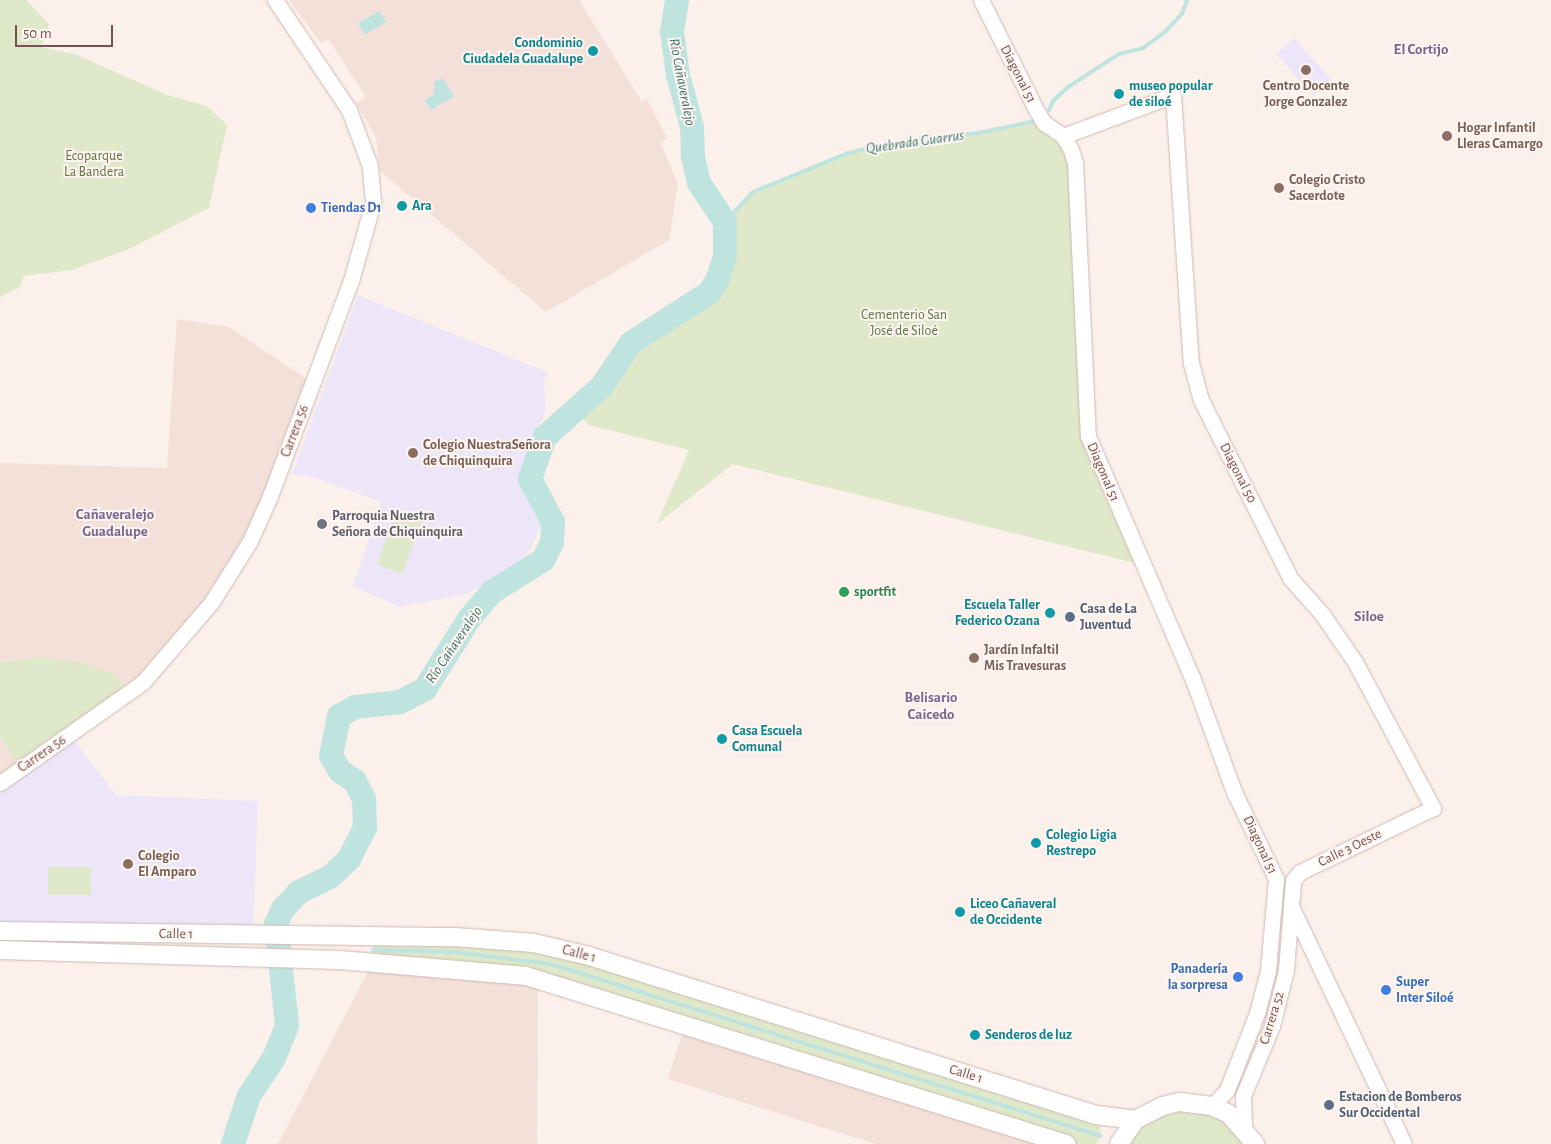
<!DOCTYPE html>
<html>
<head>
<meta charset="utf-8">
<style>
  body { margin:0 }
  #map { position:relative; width:1551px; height:1144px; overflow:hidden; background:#fbf0ea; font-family:"Alegreya Sans",sans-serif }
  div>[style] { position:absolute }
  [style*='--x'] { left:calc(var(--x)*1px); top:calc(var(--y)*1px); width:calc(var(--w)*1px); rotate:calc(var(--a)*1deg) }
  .residential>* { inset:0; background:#f2e0d9 }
  .education>* { inset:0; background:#ede6f8; transform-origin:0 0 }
  .green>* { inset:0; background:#dfe8c9; transform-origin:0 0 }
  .water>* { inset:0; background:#bfe4df; transform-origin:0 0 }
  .stream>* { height:4px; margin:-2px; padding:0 2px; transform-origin:2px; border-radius:2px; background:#bfe4df }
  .river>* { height:24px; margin:-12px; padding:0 12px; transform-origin:12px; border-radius:12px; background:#bfe4df }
  .roads { filter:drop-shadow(0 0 1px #cfb8b3) drop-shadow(0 0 1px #cfb8b3) }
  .tertiary>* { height:15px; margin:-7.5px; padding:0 7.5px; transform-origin:7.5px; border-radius:7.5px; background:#fff }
  .secondary>* { height:18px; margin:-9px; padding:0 9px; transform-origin:9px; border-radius:9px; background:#fff }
  .dots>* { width:14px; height:14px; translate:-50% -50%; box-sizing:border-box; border:2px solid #fef5f1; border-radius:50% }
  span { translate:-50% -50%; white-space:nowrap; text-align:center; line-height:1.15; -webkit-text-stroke:4px #fef5f1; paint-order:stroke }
  .culture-label { font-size:14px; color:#0d838f; font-weight:700 }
  .right { translate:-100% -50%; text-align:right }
  .left { translate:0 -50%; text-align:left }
  .street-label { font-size:14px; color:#75524f }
  .education-label { font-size:14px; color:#785e54; font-weight:700 }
  .park-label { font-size:14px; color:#5f7444 }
  .shop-label { font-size:14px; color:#366cbe; font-weight:700 }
  .worship-label { font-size:14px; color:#5b616d; font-weight:700 }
  .leisure-label { font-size:14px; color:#27864d; font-weight:700 }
  .service-label { font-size:14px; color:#4e5e75; font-weight:700 }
  .neighbourhood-label { font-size:15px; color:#776690; font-weight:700 }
  .water-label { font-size:15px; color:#437872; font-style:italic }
  .scale { position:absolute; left:15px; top:25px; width:98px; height:22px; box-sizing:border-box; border:2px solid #75524f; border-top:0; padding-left:6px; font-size:15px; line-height:18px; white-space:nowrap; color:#75524f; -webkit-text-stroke:4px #fef5f1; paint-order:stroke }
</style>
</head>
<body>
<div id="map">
  <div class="residential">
    <i style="clip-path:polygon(289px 0,579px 0,642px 102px,647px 99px,667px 138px,661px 144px,678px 184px,669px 240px,546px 312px,380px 171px,376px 138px,356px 103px,366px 97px,328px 39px,321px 43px)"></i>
    <i style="clip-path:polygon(177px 319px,229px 327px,314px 384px,234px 566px,130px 692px,43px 657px,0 662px,0 463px,167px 468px)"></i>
    <i style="clip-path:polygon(0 738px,21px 768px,0 783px)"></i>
    <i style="clip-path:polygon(373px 962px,538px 979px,537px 1144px,278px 1144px)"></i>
    <i style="clip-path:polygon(685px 1024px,1050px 1144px,876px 1144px,668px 1079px)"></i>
  </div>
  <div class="education">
    <i style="left:1294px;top:38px;width:55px;height:24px;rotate:48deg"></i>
    <i style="clip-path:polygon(358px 295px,549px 373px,544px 378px,546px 410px,524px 464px,530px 501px,535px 515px,543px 521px,531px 548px,520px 562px,467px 594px,400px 607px,353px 586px,382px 502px,315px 478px,292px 474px)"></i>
    <i style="clip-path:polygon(70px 735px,116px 795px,258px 801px,253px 936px,0 931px,0 783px)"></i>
  </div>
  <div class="green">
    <i style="clip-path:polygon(0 0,26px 0,49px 24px,41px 47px,75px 54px,167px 95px,207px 106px,227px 125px,209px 208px,129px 249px,72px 270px,24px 276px,20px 287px,0 297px)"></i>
    <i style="clip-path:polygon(1035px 121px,1071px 150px,1088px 436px,1143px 565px,733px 464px,657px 524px,689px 450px,589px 425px,574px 412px,602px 386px,631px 343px,641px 333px,710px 292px,725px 257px,725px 222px,753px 192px,848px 153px,907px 140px,979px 133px)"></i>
    <i style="left:397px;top:509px;width:27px;height:59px;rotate:20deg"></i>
    <i style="clip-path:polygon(43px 657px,80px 662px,114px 674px,130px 692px,21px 768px,0 738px,0 662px)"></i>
    <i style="left:48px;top:867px;width:43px;height:28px"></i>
    <i style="clip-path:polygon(373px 938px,534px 943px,1099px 1119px,1101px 1136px,1096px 1144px,1066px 1144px,533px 977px,373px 962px)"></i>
    <i style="clip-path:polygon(1212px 1106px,1255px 1144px,1119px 1144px,1148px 1112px)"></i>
  </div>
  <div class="water">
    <i style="left:380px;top:11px;width:13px;height:25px;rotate:61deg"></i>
    <i style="clip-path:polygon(442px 78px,454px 96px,431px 110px,425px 100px,434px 94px,434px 82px)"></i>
  </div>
  <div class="stream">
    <i style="--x:1049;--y:110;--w:10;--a:-66"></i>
    <i style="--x:1053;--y:101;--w:21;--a:-43"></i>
    <i style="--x:1068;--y:87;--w:61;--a:-32.9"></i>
    <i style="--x:1119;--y:54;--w:25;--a:-14"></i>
    <i style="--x:1143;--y:48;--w:27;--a:-36"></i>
    <i style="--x:1165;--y:32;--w:25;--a:-47"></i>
    <i style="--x:1182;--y:14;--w:15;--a:-70"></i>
    <i style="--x:725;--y:222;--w:41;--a:-47"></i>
    <i style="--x:753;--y:192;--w:103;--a:-22.3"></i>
    <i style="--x:848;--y:153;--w:60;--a:-12.4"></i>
    <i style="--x:907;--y:140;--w:72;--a:-5.6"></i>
    <i style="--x:979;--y:133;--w:57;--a:-12.1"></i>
    <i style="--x:373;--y:950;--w:81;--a:1.4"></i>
    <i style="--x:454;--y:952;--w:98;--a:7.1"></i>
    <i style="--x:551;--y:964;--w:576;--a:17.37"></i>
  </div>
  <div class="river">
    <i style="--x:233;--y:1144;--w:51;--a:-71.6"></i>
    <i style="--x:249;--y:1096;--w:45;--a:-56.7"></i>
    <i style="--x:274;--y:1058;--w:35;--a:-68"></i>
    <i style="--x:287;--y:1025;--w:102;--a:-96.2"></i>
    <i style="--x:276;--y:924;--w:17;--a:-65"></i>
    <i style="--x:283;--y:909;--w:23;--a:-47"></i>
    <i style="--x:299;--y:892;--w:34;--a:-26"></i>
    <i style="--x:330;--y:877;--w:26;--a:-43"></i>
    <i style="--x:349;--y:859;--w:36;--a:-63"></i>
    <i style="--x:365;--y:827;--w:28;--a:-92"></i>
    <i style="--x:364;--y:799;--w:20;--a:-117"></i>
    <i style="--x:355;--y:781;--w:18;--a:-146"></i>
    <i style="--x:340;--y:771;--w:17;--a:-121"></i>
    <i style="--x:331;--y:756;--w:41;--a:-78.7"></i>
    <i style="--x:339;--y:716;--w:18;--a:-29"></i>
    <i style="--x:355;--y:707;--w:45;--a:-6.3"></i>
    <i style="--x:400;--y:702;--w:28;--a:-27"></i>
    <i style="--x:425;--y:689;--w:83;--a:-57.8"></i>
    <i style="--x:469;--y:619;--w:35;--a:-50"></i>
    <i style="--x:492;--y:592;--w:60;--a:-32.1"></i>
    <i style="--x:543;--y:560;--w:20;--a:-63"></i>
    <i style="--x:552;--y:542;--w:20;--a:-87"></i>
    <i style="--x:553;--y:522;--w:49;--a:-118.1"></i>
    <i style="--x:530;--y:479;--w:45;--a:-70.3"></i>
    <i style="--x:545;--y:437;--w:76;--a:-41.8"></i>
    <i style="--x:602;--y:386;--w:52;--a:-56"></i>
    <i style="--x:631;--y:343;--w:94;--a:-32.8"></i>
    <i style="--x:710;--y:292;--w:16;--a:-60"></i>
    <i style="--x:718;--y:278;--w:22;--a:-72"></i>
    <i style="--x:725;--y:257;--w:35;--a:-90"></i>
    <i style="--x:725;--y:222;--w:47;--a:-123.7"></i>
    <i style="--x:699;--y:183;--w:28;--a:-103"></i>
    <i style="--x:693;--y:156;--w:29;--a:-92"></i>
    <i style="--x:692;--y:127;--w:54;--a:-105.1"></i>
    <i style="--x:678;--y:75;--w:43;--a:-97.9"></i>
    <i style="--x:672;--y:32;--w:32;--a:-81"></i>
  </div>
  <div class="roads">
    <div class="tertiary">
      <i style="--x:981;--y:0;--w:119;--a:63.4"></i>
      <i style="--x:1034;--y:106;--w:20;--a:60"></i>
      <i style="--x:1044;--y:123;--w:23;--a:34"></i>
      <i style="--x:1063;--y:136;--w:16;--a:60"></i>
      <i style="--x:1071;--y:150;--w:14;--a:73"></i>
      <i style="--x:1075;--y:163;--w:273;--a:87.3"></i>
      <i style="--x:1088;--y:436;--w:262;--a:66.7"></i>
      <i style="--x:1192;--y:677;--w:122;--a:69.9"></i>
      <i style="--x:1234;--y:792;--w:97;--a:64.2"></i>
      <i style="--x:1276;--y:879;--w:92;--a:95"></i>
      <i style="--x:1268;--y:971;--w:43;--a:104.7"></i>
      <i style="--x:1257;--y:1013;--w:83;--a:111.3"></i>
      <i style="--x:1227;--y:1090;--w:22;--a:133"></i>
      <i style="--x:1063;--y:136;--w:117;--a:-20.4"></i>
      <i style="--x:1173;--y:95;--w:269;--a:86.2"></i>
      <i style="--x:1191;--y:363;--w:38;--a:75"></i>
      <i style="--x:1201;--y:400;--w:199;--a:63.4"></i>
      <i style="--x:1290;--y:578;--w:48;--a:48.4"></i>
      <i style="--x:1322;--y:614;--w:58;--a:55.5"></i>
      <i style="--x:1355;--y:662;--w:166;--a:61.9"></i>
      <i style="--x:1433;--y:808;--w:148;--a:154.3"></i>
      <i style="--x:1300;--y:872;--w:11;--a:128"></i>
      <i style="--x:1293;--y:881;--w:89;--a:94.5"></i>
      <i style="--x:1286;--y:970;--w:58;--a:104"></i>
      <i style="--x:1272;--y:1026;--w:76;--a:112.5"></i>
      <i style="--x:1243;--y:1096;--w:31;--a:88"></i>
      <i style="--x:0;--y:783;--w:175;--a:-35.2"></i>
      <i style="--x:143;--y:682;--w:104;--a:-49.3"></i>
      <i style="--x:211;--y:603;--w:73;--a:-57.8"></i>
      <i style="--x:250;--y:541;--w:49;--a:-66"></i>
      <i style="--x:270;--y:496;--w:230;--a:-69.4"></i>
      <i style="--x:351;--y:281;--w:82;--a:-74.4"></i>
      <i style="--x:373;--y:202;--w:36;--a:-95"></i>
      <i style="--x:370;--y:166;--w:60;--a:-110.6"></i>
      <i style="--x:349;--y:110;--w:133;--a:-123.9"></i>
      <i style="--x:1291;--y:906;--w:263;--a:64.6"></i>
    </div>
    <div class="secondary">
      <i style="--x:0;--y:931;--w:454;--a:0.8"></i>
      <i style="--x:454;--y:937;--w:80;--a:4.3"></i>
      <i style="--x:534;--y:943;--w:57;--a:13.3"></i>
      <i style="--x:589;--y:956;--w:531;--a:17.41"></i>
      <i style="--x:1096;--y:1115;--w:39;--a:7"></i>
      <i style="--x:0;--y:950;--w:340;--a:1.7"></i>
      <i style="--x:340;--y:960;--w:187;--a:4.9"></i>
      <i style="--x:526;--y:976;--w:566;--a:17.28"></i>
      <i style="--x:1119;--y:1144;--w:29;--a:-56"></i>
      <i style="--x:1135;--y:1120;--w:31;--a:-27"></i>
      <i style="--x:1163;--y:1106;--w:16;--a:-14"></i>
      <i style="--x:1179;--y:1102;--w:33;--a:7"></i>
      <i style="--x:1212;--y:1106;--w:19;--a:25"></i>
      <i style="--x:1229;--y:1114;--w:40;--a:49"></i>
    </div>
  </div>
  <div class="dots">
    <i style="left:593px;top:51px;background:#0f9aa8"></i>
    <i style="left:1306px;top:70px;background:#8d6e63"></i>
    <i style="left:1119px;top:94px;background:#0f9aa8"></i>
    <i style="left:1447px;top:136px;background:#8d6e63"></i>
    <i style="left:1279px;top:188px;background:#8d6e63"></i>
    <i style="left:402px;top:206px;background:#0f9aa8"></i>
    <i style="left:311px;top:208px;background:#3f7fe0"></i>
    <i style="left:413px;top:453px;background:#8d6e63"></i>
    <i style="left:322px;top:524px;background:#6b7280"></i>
    <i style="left:844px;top:592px;background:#2e9e5b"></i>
    <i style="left:1050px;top:613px;background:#0f9aa8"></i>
    <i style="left:1070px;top:617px;background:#5c6f8a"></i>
    <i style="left:974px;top:658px;background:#8d6e63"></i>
    <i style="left:722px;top:739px;background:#0f9aa8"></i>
    <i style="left:1036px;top:843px;background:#0f9aa8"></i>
    <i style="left:128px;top:864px;background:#8d6e63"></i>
    <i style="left:960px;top:912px;background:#0f9aa8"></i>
    <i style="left:1238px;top:977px;background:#3f7fe0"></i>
    <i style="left:1386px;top:990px;background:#3f7fe0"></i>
    <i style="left:975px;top:1035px;background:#0f9aa8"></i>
    <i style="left:1329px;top:1105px;background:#5c6f8a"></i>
  </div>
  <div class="culture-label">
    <span class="right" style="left:583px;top:51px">Condominio<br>Ciudadela Guadalupe</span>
    <span class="left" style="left:1129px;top:94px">museo popular<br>de siloé</span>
    <span class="left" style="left:412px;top:206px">Ara</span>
    <span class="right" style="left:1040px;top:613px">Escuela Taller<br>Federico Ozana</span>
    <span class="left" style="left:732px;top:739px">Casa Escuela<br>Comunal</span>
    <span class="left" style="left:1046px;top:843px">Colegio Ligia<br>Restrepo</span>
    <span class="left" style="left:970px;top:912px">Liceo Cañaveral<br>de Occidente</span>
    <span class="left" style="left:985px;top:1035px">Senderos de luz</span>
  </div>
  <div class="street-label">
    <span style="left:1018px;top:74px;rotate:63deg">Diagonal 51</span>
    <span style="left:295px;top:431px;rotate:-69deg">Carrera 56</span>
    <span style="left:1103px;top:472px;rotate:67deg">Diagonal 51</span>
    <span style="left:1238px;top:473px;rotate:63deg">Diagonal 50</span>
    <span style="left:42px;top:754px;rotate:-34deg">Carrera 56</span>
    <span style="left:1260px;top:845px;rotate:65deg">Diagonal 51</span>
    <span style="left:1350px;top:848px;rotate:-26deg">Calle 3 Oeste</span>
    <span style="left:176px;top:934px;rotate:1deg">Calle 1</span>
    <span style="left:579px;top:954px;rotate:15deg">Calle 1</span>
    <span style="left:1272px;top:1018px;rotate:-73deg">Carrera 52</span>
    <span style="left:966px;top:1074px;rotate:17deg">Calle 1</span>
  </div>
  <div class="education-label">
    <span style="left:1306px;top:94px">Centro Docente<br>Jorge Gonzalez</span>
    <span class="left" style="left:1457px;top:136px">Hogar Infantil<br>Lleras Camargo</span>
    <span class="left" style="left:1289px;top:188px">Colegio Cristo<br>Sacerdote</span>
    <span class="left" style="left:423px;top:453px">Colegio NuestraSeñora<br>de Chiquinquira</span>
    <span class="left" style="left:984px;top:658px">Jardín Infaltil<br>Mis Travesuras</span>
    <span class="left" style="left:138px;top:864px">Colegio<br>El Amparo</span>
  </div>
  <div class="park-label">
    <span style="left:94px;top:164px">Ecoparque<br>La Bandera</span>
    <span style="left:904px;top:323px">Cementerio San<br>José de Siloé</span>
  </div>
  <div class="shop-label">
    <span class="left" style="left:321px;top:208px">Tiendas D1</span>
    <span class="right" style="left:1228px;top:977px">Panadería<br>la sorpresa</span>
    <span class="left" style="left:1396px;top:990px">Super<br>Inter Siloé</span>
  </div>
  <div class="worship-label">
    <span class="left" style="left:332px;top:524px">Parroquia Nuestra<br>Señora de Chiquinquira</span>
  </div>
  <div class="leisure-label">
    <span class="left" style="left:854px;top:592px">sportfit</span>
  </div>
  <div class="service-label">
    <span class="left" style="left:1080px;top:617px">Casa de La<br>Juventud</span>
    <span class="left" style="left:1339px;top:1105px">Estacion de Bomberos<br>Sur Occidental</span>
  </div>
  <div class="neighbourhood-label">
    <span style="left:1421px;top:50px">El Cortijo</span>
    <span style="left:115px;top:523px">Cañaveralejo<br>Guadalupe</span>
    <span style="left:1369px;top:617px">Siloe</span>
    <span style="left:931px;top:706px">Belisario<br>Caicedo</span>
  </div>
  <div class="water-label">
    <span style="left:682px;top:82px;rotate:79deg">Río Cañaveralejo</span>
    <span style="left:915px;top:142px;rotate:-8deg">Quebrada Guarrus</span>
    <span style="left:454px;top:645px;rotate:-56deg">Río Cañaveralejo</span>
  </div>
  <div class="scale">50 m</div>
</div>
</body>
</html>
